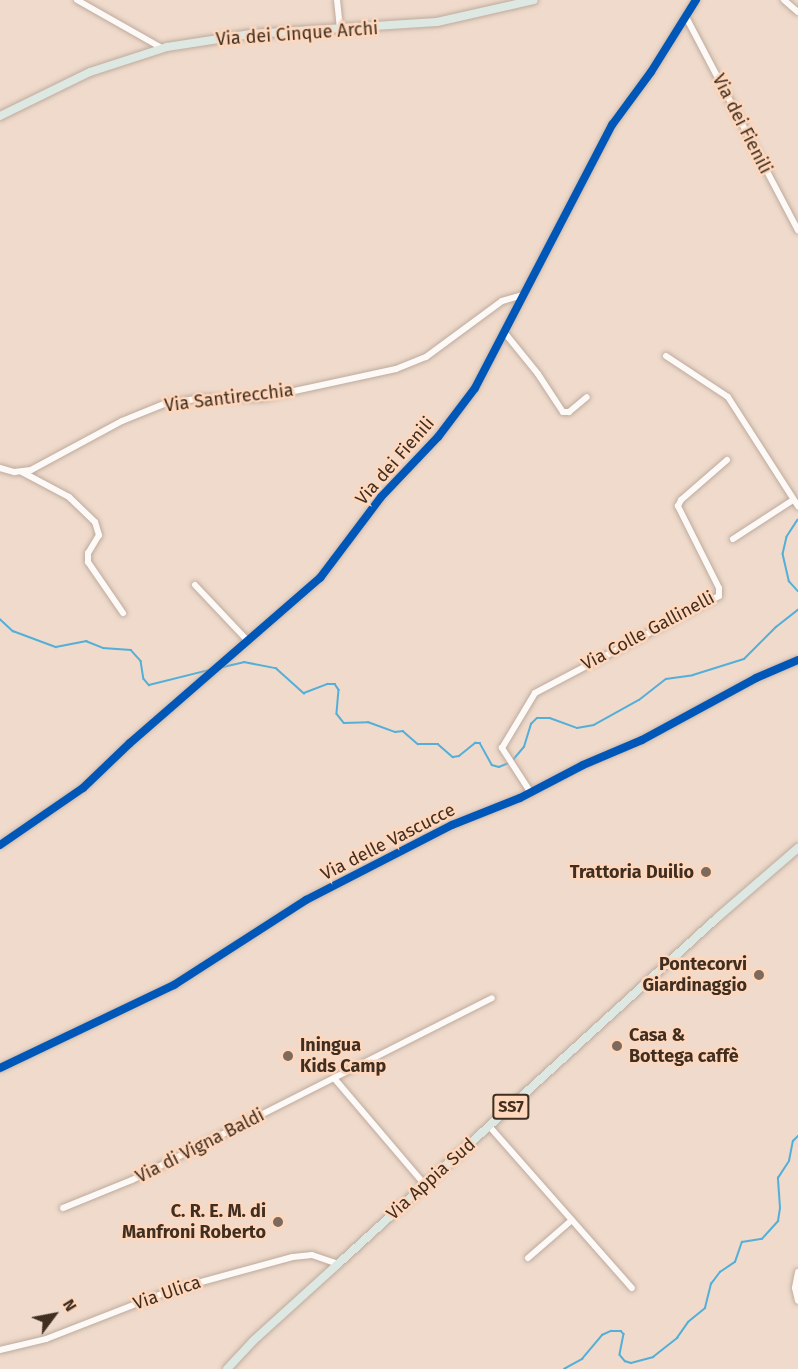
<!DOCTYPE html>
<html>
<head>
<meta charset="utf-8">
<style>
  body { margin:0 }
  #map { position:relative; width:798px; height:1369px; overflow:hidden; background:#efdacb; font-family:"Fira Sans",sans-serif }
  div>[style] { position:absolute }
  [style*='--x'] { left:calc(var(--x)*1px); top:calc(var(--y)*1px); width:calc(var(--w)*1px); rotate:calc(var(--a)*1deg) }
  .stream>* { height:1.5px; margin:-0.75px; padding:0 0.75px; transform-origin:0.75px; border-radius:0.75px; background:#54afd8 }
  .roads { filter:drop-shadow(0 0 2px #bdab9e) drop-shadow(0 0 2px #bdab9e) }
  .minor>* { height:6px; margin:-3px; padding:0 3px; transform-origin:3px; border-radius:3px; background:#fdf9f7 }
  .major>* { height:8px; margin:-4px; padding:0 4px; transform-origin:4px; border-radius:4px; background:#dde8e3 }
  .cycleway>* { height:8px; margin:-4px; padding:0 4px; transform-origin:4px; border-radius:4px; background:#0057b8 }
  .dots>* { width:16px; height:16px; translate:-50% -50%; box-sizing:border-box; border:3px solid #fed7bc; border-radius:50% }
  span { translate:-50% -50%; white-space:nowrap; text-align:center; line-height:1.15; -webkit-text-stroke:5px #fed7bc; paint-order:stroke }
  .shield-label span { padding:2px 4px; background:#fed7bc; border:2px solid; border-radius:4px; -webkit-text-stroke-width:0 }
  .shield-label { font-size:16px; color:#402e20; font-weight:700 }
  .street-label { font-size:18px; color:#402e20 }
  .poi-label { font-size:18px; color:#402e20; font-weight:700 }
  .right { translate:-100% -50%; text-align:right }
  .left { translate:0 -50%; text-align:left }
  .north { position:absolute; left:24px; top:1285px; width:60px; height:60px; -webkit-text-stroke:4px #fed7bc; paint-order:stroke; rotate:58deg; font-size:16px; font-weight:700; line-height:24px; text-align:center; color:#402e20 }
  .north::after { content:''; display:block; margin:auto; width:21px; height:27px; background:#402e20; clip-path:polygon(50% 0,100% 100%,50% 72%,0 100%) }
</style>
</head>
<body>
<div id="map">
  <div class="stream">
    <i style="--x:798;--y:520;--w:20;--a:123"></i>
    <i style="--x:787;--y:537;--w:17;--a:103"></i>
    <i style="--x:783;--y:554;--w:28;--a:77"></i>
    <i style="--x:789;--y:581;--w:13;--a:48"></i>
    <i style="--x:0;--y:619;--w:18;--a:43"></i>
    <i style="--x:13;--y:631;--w:46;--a:20.4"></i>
    <i style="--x:56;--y:647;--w:31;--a:-11"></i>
    <i style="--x:86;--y:641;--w:18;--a:22"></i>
    <i style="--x:103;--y:648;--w:28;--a:4"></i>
    <i style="--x:131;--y:650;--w:15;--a:48"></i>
    <i style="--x:141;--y:661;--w:18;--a:81"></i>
    <i style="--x:144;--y:679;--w:8;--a:50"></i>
    <i style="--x:149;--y:685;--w:62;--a:-14"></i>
    <i style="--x:219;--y:668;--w:26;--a:-13"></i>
    <i style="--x:244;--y:662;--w:33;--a:11"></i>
    <i style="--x:276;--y:668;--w:38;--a:42"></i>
    <i style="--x:304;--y:693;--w:25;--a:-21"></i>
    <i style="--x:327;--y:684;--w:8;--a:0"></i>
    <i style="--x:335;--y:684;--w:7;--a:56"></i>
    <i style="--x:339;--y:690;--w:24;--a:95"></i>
    <i style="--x:337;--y:714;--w:11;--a:52"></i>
    <i style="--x:344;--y:723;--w:24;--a:-2"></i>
    <i style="--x:368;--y:722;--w:29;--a:20"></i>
    <i style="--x:395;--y:732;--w:8;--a:-7"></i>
    <i style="--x:403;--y:731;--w:20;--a:41"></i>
    <i style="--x:418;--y:744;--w:20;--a:0"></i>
    <i style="--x:438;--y:744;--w:20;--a:41"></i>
    <i style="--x:453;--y:757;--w:6;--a:-9"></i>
    <i style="--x:459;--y:756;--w:21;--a:-39"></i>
    <i style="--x:475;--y:743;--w:5;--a:0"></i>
    <i style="--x:480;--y:743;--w:25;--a:61"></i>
    <i style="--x:492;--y:765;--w:7;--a:16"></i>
    <i style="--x:499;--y:767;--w:11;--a:-22"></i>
    <i style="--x:513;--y:760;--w:17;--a:-50"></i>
    <i style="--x:524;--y:747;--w:24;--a:-73"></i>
    <i style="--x:531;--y:724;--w:8;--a:-45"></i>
    <i style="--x:537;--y:718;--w:13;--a:0"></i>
    <i style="--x:550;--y:718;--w:29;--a:20"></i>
    <i style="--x:577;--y:728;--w:17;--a:-10"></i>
    <i style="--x:594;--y:725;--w:51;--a:-29.1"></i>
    <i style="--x:639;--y:700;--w:34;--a:-38"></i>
    <i style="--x:666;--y:679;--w:27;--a:-8"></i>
    <i style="--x:693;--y:675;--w:53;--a:-17.4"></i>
    <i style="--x:744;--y:659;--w:45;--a:-45"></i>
    <i style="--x:776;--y:627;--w:28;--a:-38"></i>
    <i style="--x:564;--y:1369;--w:21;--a:-29"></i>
    <i style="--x:582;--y:1359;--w:31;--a:-50"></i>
    <i style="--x:602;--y:1335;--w:10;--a:-24"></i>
    <i style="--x:611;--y:1331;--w:10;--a:0"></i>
    <i style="--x:621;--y:1331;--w:4;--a:45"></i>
    <i style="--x:624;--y:1334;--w:21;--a:101"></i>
    <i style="--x:620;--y:1355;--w:8;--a:50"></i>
    <i style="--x:625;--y:1361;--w:6;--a:18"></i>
    <i style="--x:631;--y:1363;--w:23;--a:-15"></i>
    <i style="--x:653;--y:1357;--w:31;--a:-38"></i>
    <i style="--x:677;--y:1338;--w:19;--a:-55"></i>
    <i style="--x:688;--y:1322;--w:22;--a:-39"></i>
    <i style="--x:705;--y:1308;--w:25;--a:-76"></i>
    <i style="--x:711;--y:1284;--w:15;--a:-53"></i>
    <i style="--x:720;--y:1272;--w:18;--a:-34"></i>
    <i style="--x:735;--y:1262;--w:21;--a:-71"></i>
    <i style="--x:742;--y:1242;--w:20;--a:-9"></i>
    <i style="--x:762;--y:1239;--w:24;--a:-48"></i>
    <i style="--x:778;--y:1221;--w:13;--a:-81"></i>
    <i style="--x:780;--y:1208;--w:30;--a:-94"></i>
    <i style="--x:778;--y:1178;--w:20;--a:-57"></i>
    <i style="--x:789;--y:1161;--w:20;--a:-79"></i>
    <i style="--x:793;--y:1141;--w:7;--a:-45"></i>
  </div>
  <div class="roads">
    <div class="minor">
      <i style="--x:77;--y:0;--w:98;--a:29.5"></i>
      <i style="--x:337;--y:0;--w:30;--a:84"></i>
      <i style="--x:784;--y:0;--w:18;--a:41"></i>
      <i style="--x:686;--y:17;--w:241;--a:62.3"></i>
      <i style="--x:504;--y:332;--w:54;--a:51"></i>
      <i style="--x:538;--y:374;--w:45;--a:56.7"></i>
      <i style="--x:563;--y:412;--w:6;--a:0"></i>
      <i style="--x:569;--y:412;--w:23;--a:-40"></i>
      <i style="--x:666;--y:356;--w:74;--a:33.5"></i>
      <i style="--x:728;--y:397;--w:130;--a:57.3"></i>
      <i style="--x:0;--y:468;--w:15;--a:16"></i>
      <i style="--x:14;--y:472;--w:17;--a:-7"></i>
      <i style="--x:31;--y:470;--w:103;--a:-28.3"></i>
      <i style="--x:122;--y:421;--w:45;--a:-22"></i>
      <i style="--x:164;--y:404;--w:37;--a:-9"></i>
      <i style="--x:201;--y:398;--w:61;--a:0"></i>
      <i style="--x:262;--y:398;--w:137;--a:-12.2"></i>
      <i style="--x:396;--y:369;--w:32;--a:-22"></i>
      <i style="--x:426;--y:357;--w:94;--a:-36.4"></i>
      <i style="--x:502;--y:301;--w:22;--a:-16"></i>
      <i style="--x:22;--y:472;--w:53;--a:28"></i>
      <i style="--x:69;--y:497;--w:36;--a:44"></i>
      <i style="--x:95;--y:522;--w:14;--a:73"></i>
      <i style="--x:99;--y:535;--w:21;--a:121"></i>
      <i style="--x:88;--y:553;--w:9;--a:90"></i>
      <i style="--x:88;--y:562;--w:62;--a:55.5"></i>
      <i style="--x:733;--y:539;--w:72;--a:-33"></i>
      <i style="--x:195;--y:585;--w:77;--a:46.6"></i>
      <i style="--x:531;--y:793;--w:54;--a:-122.8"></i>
      <i style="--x:502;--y:748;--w:64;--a:-59"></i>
      <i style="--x:535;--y:693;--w:208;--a:-27.8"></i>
      <i style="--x:719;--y:596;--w:8;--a:-90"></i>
      <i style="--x:719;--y:588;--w:92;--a:-116.6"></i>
      <i style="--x:678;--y:506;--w:7;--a:-63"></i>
      <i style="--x:681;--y:500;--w:61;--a:-41"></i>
      <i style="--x:0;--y:845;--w:101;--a:-34.5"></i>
      <i style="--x:83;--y:788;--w:65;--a:-43.8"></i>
      <i style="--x:130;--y:743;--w:252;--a:-41"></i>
      <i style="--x:320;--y:578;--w:101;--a:-53"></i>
      <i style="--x:381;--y:497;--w:83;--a:-46.5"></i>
      <i style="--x:438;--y:437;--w:61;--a:-52.9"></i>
      <i style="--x:475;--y:388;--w:297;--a:-62.5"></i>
      <i style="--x:612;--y:125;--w:66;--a:-53.7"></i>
      <i style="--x:651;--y:72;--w:85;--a:-58"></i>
      <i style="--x:0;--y:1068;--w:193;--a:-25.5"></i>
      <i style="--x:174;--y:985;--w:157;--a:-32.8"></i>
      <i style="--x:306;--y:900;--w:164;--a:-27.2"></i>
      <i style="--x:452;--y:825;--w:73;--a:-21.7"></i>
      <i style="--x:520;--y:798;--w:71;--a:-27.6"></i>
      <i style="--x:583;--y:765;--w:64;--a:-23"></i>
      <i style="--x:642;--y:740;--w:130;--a:-28.5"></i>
      <i style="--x:756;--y:678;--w:46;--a:-23.2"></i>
      <i style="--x:334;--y:1078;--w:140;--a:49.6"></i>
      <i style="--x:489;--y:1126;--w:216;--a:48.6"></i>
      <i style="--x:63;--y:1208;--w:74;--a:-22.1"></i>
      <i style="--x:132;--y:1180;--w:403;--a:-26.8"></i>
      <i style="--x:528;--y:1258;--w:58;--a:-40.8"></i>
      <i style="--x:798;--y:1272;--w:16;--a:101"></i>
      <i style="--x:795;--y:1288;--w:13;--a:77"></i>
      <i style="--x:0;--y:1350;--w:47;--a:-13.4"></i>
      <i style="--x:46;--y:1339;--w:135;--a:-21.3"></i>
      <i style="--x:172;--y:1290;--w:125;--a:-15.3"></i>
      <i style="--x:293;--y:1257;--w:19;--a:-6"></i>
      <i style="--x:312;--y:1255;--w:28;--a:19"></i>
    </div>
    <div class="major">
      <i style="--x:0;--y:116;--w:100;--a:-26.1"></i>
      <i style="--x:90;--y:72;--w:81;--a:-18"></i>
      <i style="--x:167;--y:47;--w:85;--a:-8.8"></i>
      <i style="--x:251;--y:34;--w:186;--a:-3.7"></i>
      <i style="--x:437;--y:22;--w:99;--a:-12.8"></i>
      <i style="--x:227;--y:1369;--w:38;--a:-47"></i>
      <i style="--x:253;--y:1341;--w:115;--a:-42.2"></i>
      <i style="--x:338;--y:1264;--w:515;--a:-42.4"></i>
      <i style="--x:718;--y:917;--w:106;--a:-40.8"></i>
    </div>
  </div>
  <div class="cycleway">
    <i style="--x:0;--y:845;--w:101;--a:-34.5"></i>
    <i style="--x:83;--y:788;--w:65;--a:-43.8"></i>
    <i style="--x:130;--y:743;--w:252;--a:-41"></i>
    <i style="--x:320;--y:578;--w:101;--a:-53"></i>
    <i style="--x:381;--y:497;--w:83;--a:-46.5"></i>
    <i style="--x:438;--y:437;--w:61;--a:-52.9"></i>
    <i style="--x:475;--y:388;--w:297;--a:-62.5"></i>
    <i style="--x:612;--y:125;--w:66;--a:-53.7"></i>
    <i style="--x:651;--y:72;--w:85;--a:-58"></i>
    <i style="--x:0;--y:1068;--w:193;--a:-25.5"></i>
    <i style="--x:174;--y:985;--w:157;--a:-32.8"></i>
    <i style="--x:306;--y:900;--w:164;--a:-27.2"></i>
    <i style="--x:452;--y:825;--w:73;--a:-21.7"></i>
    <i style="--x:520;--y:798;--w:71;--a:-27.6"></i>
    <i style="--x:583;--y:765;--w:64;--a:-23"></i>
    <i style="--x:642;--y:740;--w:130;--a:-28.5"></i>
    <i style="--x:756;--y:678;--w:46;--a:-23.2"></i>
  </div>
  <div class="dots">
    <i style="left:706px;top:872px;background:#7d6a5c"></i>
    <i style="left:759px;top:975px;background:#7d6a5c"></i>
    <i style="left:617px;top:1046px;background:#7d6a5c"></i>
    <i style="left:288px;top:1056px;background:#7d6a5c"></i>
    <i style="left:278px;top:1222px;background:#7d6a5c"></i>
  </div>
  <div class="shield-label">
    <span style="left:511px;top:1107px">SS7</span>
  </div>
  <div class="street-label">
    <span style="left:297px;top:34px;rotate:-4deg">Via dei Cinque Archi</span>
    <span style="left:742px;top:124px;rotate:63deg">Via dei Fienili</span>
    <span style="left:229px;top:398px;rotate:-7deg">Via Santirecchia</span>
    <span style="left:395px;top:461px;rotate:-49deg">Via dei Fienili</span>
    <span style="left:648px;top:631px;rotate:-28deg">Via Colle Gallinelli</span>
    <span style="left:388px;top:842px;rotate:-27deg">Via delle Vascucce</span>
    <span style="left:200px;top:1146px;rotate:-27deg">Via di Vigna Baldi</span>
    <span style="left:431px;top:1179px;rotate:-42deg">Via Appia Sud</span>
    <span style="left:167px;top:1293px;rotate:-19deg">Via Ulica</span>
  </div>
  <div class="poi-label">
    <span class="right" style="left:694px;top:872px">Trattoria Duilio</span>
    <span class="right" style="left:747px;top:975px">Pontecorvi<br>Giardinaggio</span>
    <span class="left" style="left:629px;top:1046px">Casa &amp;<br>Bottega caffè</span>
    <span class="left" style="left:300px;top:1056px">Iningua<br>Kids Camp</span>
    <span class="right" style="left:266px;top:1222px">C. R. E. M. di<br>Manfroni Roberto</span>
  </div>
  <div class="north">N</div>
</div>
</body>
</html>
